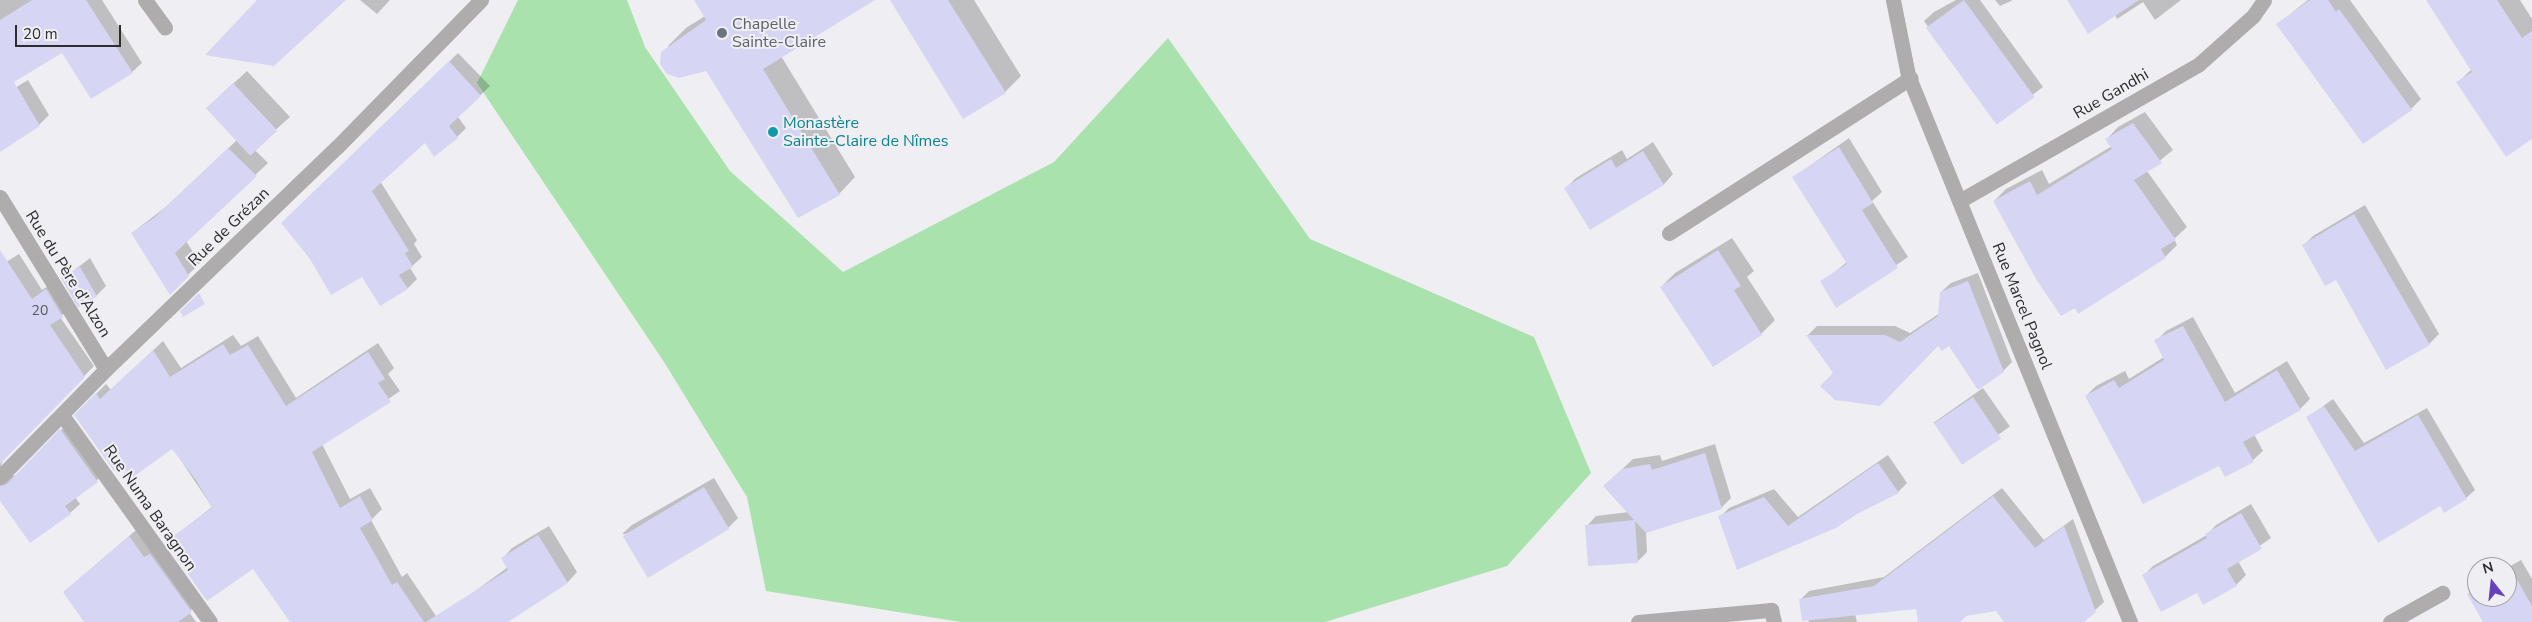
<!DOCTYPE html>
<html>
<head>
<meta charset="utf-8">
<style>
  body { margin:0 }
  #map { position:relative; width:2532px; height:622px; overflow:hidden; background:#efeff3; font-family:"Nunito Sans",sans-serif }
  div>[style] { position:absolute }
  [style*='--x'] { left:calc(var(--x)*1px); top:calc(var(--y)*1px); width:calc(var(--w)*1px); rotate:calc(var(--a)*1deg) }
  .green>* { inset:0; background:#a9e2ac }
  .shadow>* { inset:0; background:#0003; transform-origin:0 0 }
  .building>* { inset:0; background:#d6d5f4; transform-origin:0 0 }
  .service>* { height:15px; margin:-7.5px; padding:0 7.5px; transform-origin:7.5px; border-radius:7.5px; background:#aeacac }
  .minor>* { height:15px; margin:-7.5px; padding:0 7.5px; transform-origin:7.5px; border-radius:7.5px; background:#aeacac }
  .tertiary>* { height:15px; margin:-7.5px; padding:0 7.5px; transform-origin:7.5px; border-radius:7.5px; background:#aeacac }
  .dots>* { width:14px; height:14px; translate:-50% -50%; box-sizing:border-box; border:2px solid #efeff3; border-radius:50% }
  span { translate:-50% -50%; white-space:nowrap; text-align:center; line-height:1.15; -webkit-text-stroke:4px #efeff3; paint-order:stroke }
  .number-label { font-size:14px; color:#575760 }
  .number-label span { -webkit-text-stroke-width:0 }
  .worship-label { font-size:16px; color:#5b616d }
  .left { translate:0 -50%; text-align:left }
  .street-label { font-size:16px; color:#2d2d2f }
  .culture-label { font-size:16px; color:#0d838f }
  .north { position:absolute; left:2467px; top:557px; width:50px; height:50px; box-sizing:border-box; background:#efeff3; border:1px solid #a1a1a5; border-radius:50%; rotate:344deg; font-size:14px; font-weight:700; line-height:20px; text-align:center; color:#2d2d2f }
  .north::after { content:''; display:block; margin:auto; width:18px; height:22px; background:#6743bb; clip-path:polygon(50% 0,100% 100%,50% 72%,0 100%) }
  .scale { position:absolute; left:15px; top:25px; width:106px; height:22px; box-sizing:border-box; border:2px solid #2d2d2f; border-top:0; padding-left:6px; font-size:15px; line-height:18px; white-space:nowrap; color:#2d2d2f; -webkit-text-stroke:4px #efeff3; paint-order:stroke }
</style>
</head>
<body>
<div id="map">
  <div class="green">
    <i style="clip-path:polygon(518px 0,627px 0,645px 47px,730px 171px,843px 272px,1054px 162px,1168px 38px,1310px 239px,1534px 337px,1591px 473px,1507px 566px,1325px 622px,961px 622px,766px 591px,747px 497px,664px 362px,477px 83px)"></i>
  </div>
  <div class="shadow">
    <i style="clip-path:polygon(0 0,102px 0,142px 63px,132px 72px,62px 51px,0 84px)"></i>
    <i style="clip-path:polygon(360px 0,390px 0,377px 14px)"></i>
    <i style="clip-path:polygon(695px 0,873px 0,781px 56px,855px 177px,839px 194px,707px 69px,661px 59px,669px 45px,686px 28px,705px 16px)"></i>
    <i style="clip-path:polygon(892px 0,974px 0,1021px 76px,1005px 92px)"></i>
    <i style="clip-path:polygon(1956px 0,1980px 0,2043px 87px,1997px 122px,1924px 21px,1934px 12px)"></i>
    <i style="clip-path:polygon(1995px 0,2013px 0,2000px 6px)"></i>
    <i style="clip-path:polygon(2069px 0,2181px 0,2155px 20px,2143px 2px,2117px 19px,2115px 15px)"></i>
    <i style="clip-path:polygon(2308px 0,2350px 0,2421px 99px,2411px 109px,2278px 24px)"></i>
    <i style="clip-path:polygon(2428px 0,2520px 0,2532px 19px,2532px 138px,2458px 82px,2472px 69px)"></i>
    <i style="clip-path:polygon(458px 53px,490px 86px,458px 117px,466px 128px,457px 137px,425px 141px,380px 181px,417px 240px,414px 244px,422px 257px,410px 268px,417px 279px,408px 288px,311px 258px,283px 223px)"></i>
    <i style="clip-path:polygon(247px 71px,290px 117px,254px 149px,268px 163px,186px 241px,200px 263px,170px 293px,132px 233px,167px 206px,237px 140px,221px 95px)"></i>
    <i style="clip-path:polygon(28px 80px,49px 115px,39px 125px,0 130px,0 97px)"></i>
    <i style="clip-path:polygon(2145px 112px,2173px 150px,2147px 171px,2187px 227px,2174px 239px,2177px 245px,2165px 257px,2078px 312px,1994px 201px,2006px 189px,2042px 170px,2049px 184px,2112px 146px,2107px 139px,2118px 127px)"></i>
    <i style="clip-path:polygon(1849px 138px,1882px 192px,1872px 201px,1908px 257px,1837px 306px,1822px 282px,1847px 262px,1794px 177px)"></i>
    <i style="clip-path:polygon(1653px 142px,1673px 174px,1664px 184px,1590px 229px,1566px 188px,1576px 178px,1622px 150px,1627px 159px)"></i>
    <i style="clip-path:polygon(2365px 205px,2439px 334px,2429px 344px,2337px 278px,2303px 246px,2313px 236px)"></i>
    <i style="clip-path:polygon(1732px 238px,1754px 271px,1747px 277px,1775px 320px,1761px 334px,1713px 366px,1661px 287px,1675px 273px)"></i>
    <i style="clip-path:polygon(19px 254px,42px 290px,56px 281px,72px 307px,60px 317px,94px 366px,3px 459px,0 470px,7px 477px,17px 475px,71px 420px,107px 472px,75px 497px,80px 504px,70px 513px,0 499px,0 266px)"></i>
    <i style="clip-path:polygon(90px 258px,106px 286px,96px 296px,63px 279px)"></i>
    <i style="clip-path:polygon(1978px 273px,2012px 362px,2003px 371px,1949px 344px,1939px 344px,1834px 373px,1808px 335px,1817px 326px,1895px 326px,1910px 333px,1940px 313px,1941px 292px,1951px 283px)"></i>
    <i style="clip-path:polygon(2193px 317px,2235px 393px,2287px 361px,2310px 399px,2300px 409px,2254px 434px,2263px 451px,2253px 460px,2219px 464px,2086px 396px,2096px 386px,2125px 371px,2129px 379px,2164px 357px,2156px 341px,2166px 331px)"></i>
    <i style="clip-path:polygon(233px 335px,241px 346px,258px 336px,296px 398px,378px 343px,394px 368px,388px 374px,400px 391px,322px 444px,350px 499px,370px 488px,382px 509px,371px 520px,402px 577px,407px 573px,440px 622px,291px 622px,253px 567px,166px 543px,212px 507px,172px 447px,120px 465px,75px 415px,106px 384px,111px 390px,163px 341px,181px 368px)"></i>
    <i style="left:1983px;top:388px;width:47px;height:60px;rotate:55deg"></i>
    <i style="clip-path:polygon(2333px 399px,2364px 443px,2427px 408px,2475px 490px,2466px 498px,2440px 504px,2379px 541px,2308px 417px)"></i>
    <i style="clip-path:polygon(1715px 444px,1731px 498px,1721px 508px,1646px 532px,1647px 552px,1637px 562px,1587px 526px,1596px 516px,1629px 512px,1615px 476px,1633px 459px,1660px 455px,1662px 461px)"></i>
    <i style="clip-path:polygon(1888px 455px,1907px 483px,1898px 492px,1737px 568px,1720px 517px,1729px 508px,1774px 489px,1798px 517px)"></i>
    <i style="clip-path:polygon(714px 478px,738px 518px,728px 528px,622px 534px,632px 525px)"></i>
    <i style="clip-path:polygon(2002px 488px,2044px 540px,2073px 519px,2104px 602px,2082px 622px,2006px 622px,1996px 609px,1966px 615px,1959px 622px,1919px 622px,1917px 607px,1855px 614px,1857px 622px,1809px 622px,1800px 600px,1809px 591px,1884px 577px)"></i>
    <i style="clip-path:polygon(2251px 504px,2271px 538px,2238px 561px,2246px 575px,2236px 585px,2197px 591px,2143px 576px,2153px 566px,2207px 535px,2216px 525px)"></i>
    <i style="clip-path:polygon(142px 525px,202px 600px,189px 612px,196px 622px,85px 622px,64px 592px)"></i>
    <i style="clip-path:polygon(549px 526px,577px 572px,568px 582px,505px 622px,477px 622px,463px 600px,508px 567px,503px 558px,512px 548px)"></i>
    <i style="clip-path:polygon(2521px 560px,2532px 579px,2532px 622px,2484px 622px,2468px 594px,2477px 585px,2477px 597px,2507px 597px,2507px 568px)"></i>
  </div>
  <div class="building">
    <i style="clip-path:polygon(32px 0,86px 0,133px 73px,91px 99px,62px 53px,14px 82px,40px 126px,0 152px,0 20px)"></i>
    <i style="clip-path:polygon(257px 0,346px 0,274px 66px,205px 55px)"></i>
    <i style="clip-path:polygon(694px 0,875px 0,763px 69px,840px 195px,798px 218px,706px 71px,679px 78px,667px 74px,660px 64px,661px 52px,706px 20px)"></i>
    <i style="clip-path:polygon(890px 0,948px 0,1006px 93px,963px 119px)"></i>
    <i style="left:1964px;top:0;width:120px;height:47px;rotate:54deg"></i>
    <i style="clip-path:polygon(2067px 0,2139px 0,2088px 34px)"></i>
    <i style="clip-path:polygon(2310px 0,2328px 0,2336px 12px,2339px 9px,2412px 110px,2363px 144px,2276px 24px)"></i>
    <i style="clip-path:polygon(2426px 0,2497px 0,2522px 38px,2532px 31px,2532px 139px,2506px 157px,2456px 82px,2472px 72px)"></i>
    <i style="clip-path:polygon(449px 61px,481px 96px,449px 126px,458px 138px,434px 157px,425px 143px,372px 191px,409px 251px,405px 253px,413px 267px,399px 275px,408px 289px,380px 306px,362px 277px,331px 295px,310px 259px,281px 223px)"></i>
    <i style="left:233px;top:83px;width:65px;height:37px;rotate:47deg"></i>
    <i style="clip-path:polygon(2133px 123px,2162px 163px,2134px 180px,2176px 240px,2161px 249px,2166px 258px,2078px 314px,2075px 308px,2061px 316px,2036px 279px,1993px 201px,2030px 181px,2037px 195px,2112px 149px,2105px 139px)"></i>
    <i style="clip-path:polygon(1839px 147px,1873px 203px,1862px 210px,1898px 268px,1836px 308px,1820px 281px,1847px 264px,1792px 177px)"></i>
    <i style="clip-path:polygon(228px 148px,257px 176px,175px 253px,189px 276px,170px 295px,131px 233px,154px 218px)"></i>
    <i style="clip-path:polygon(1643px 151px,1664px 185px,1590px 230px,1564px 188px,1611px 159px,1616px 168px)"></i>
    <i style="clip-path:polygon(2354px 214px,2430px 345px,2386px 370px,2336px 280px,2325px 286px,2302px 245px)"></i>
    <i style="clip-path:polygon(0 250px,32px 299px,46px 289px,63px 317px,50px 325px,85px 377px,0 464px)"></i>
    <i style="clip-path:polygon(1718px 250px,1741px 286px,1734px 290px,1762px 335px,1713px 367px,1660px 287px)"></i>
    <i style="left:80px;top:267px;width:34px;height:22px;rotate:60deg"></i>
    <i style="clip-path:polygon(1968px 281px,2004px 372px,1978px 390px,1949px 346px,1942px 351px,1938px 346px,1880px 406px,1835px 400px,1820px 386px,1833px 373px,1806px 335px,1885px 335px,1900px 342px,1938px 316px,1940px 292px)"></i>
    <i style="clip-path:polygon(199px 293px,205px 304px,183px 317px,180px 311px)"></i>
    <i style="clip-path:polygon(2183px 326px,2225px 402px,2277px 370px,2301px 410px,2243px 442px,2254px 462px,2225px 477px,2219px 466px,2143px 504px,2085px 396px,2114px 380px,2119px 388px,2164px 360px,2154px 340px)"></i>
    <i style="clip-path:polygon(223px 344px,230px 355px,248px 345px,286px 406px,368px 352px,385px 379px,378px 383px,391px 402px,312px 452px,340px 508px,360px 496px,373px 520px,360px 528px,392px 585px,397px 582px,424px 622px,290px 622px,253px 569px,207px 601px,165px 542px,212px 508px,196px 480px,172px 449px,129px 480px,120px 467px,114px 471px,74px 415px,96px 393px,100px 399px,153px 350px,170px 377px)"></i>
    <i style="left:1973px;top:397px;width:50px;height:47px;rotate:56deg"></i>
    <i style="clip-path:polygon(2324px 406px,2355px 451px,2418px 415px,2467px 499px,2444px 513px,2440px 506px,2378px 543px,2306px 417px)"></i>
    <i style="clip-path:polygon(60px 429px,98px 482px,65px 506px,71px 514px,30px 543px,0 501px,0 486px,7px 484px)"></i>
    <i style="clip-path:polygon(1705px 453px,1722px 509px,1646px 533px,1635px 521px,1638px 563px,1588px 566px,1585px 525px,1634px 520px,1603px 486px,1622px 469px,1650px 464px,1652px 470px)"></i>
    <i style="clip-path:polygon(1878px 463px,1899px 493px,1857px 514px,1836px 528px,1737px 570px,1718px 516px,1764px 497px,1788px 526px)"></i>
    <i style="left:704px;top:487px;width:49px;height:95px;rotate:59deg"></i>
    <i style="clip-path:polygon(1993px 496px,2035px 548px,2064px 526px,2096px 612px,2084px 622px,2004px 622px,1996px 611px,1966px 616px,1960px 622px,1918px 622px,1916px 609px,1802px 621px,1799px 599px,1874px 586px)"></i>
    <i style="clip-path:polygon(2241px 513px,2262px 549px,2227px 569px,2237px 586px,2203px 605px,2197px 593px,2161px 612px,2142px 575px,2207px 538px,2205px 534px)"></i>
    <i style="clip-path:polygon(538px 535px,568px 583px,508px 622px,426px 622px,508px 570px,501px 558px)"></i>
    <i style="clip-path:polygon(129px 536px,144px 557px,150px 554px,192px 612px,178px 622px,84px 622px,63px 592px)"></i>
    <i style="clip-path:polygon(2511px 569px,2532px 606px,2532px 622px,2483px 622px,2467px 594px,2477px 588px,2477px 597px,2507px 597px,2507px 571px)"></i>
  </div>
  <div class="service">
    <i style="--x:1669;--y:233;--w:287;--a:-32.7"></i>
    <i style="--x:2390;--y:622;--w:60;--a:-29.1"></i>
  </div>
  <div class="minor">
    <i style="--x:145;--y:0;--w:34;--a:54"></i>
    <i style="--x:1893;--y:0;--w:76;--a:78.7"></i>
    <i style="--x:1908;--y:75;--w:590;--a:67.91"></i>
    <i style="--x:0;--y:197;--w:202;--a:58.4"></i>
    <i style="--x:1961;--y:200;--w:274;--a:-29.7"></i>
    <i style="--x:2199;--y:64;--w:72;--a:-41.6"></i>
    <i style="--x:2253;--y:16;--w:19;--a:-55"></i>
    <i style="--x:62;--y:415;--w:254;--a:54.4"></i>
    <i style="--x:1638;--y:622;--w:134;--a:-5.2"></i>
    <i style="--x:1771;--y:610;--w:12;--a:76"></i>
  </div>
  <div class="tertiary">
    <i style="--x:0;--y:477;--w:151;--a:-45.5"></i>
    <i style="--x:106;--y:369;--w:320;--a:-43.9"></i>
    <i style="--x:337;--y:147;--w:206;--a:-45.6"></i>
  </div>
  <div class="dots">
    <i style="left:722px;top:33px;background:#6b7280"></i>
    <i style="left:773px;top:132px;background:#0f9aa8"></i>
  </div>
  <div class="number-label">
    <span style="left:40px;top:311px">20</span>
  </div>
  <div class="worship-label">
    <span class="left" style="left:732px;top:33px">Chapelle<br>Sainte-Claire</span>
  </div>
  <div class="street-label">
    <span style="left:2111px;top:94px;rotate:-30deg">Rue Gandhi</span>
    <span style="left:229px;top:227px;rotate:-44deg">Rue de Grézan</span>
    <span style="left:68px;top:274px;rotate:58deg">Rue du Père d'Alzon</span>
    <span style="left:2022px;top:306px;rotate:68deg">Rue Marcel Pagnol</span>
    <span style="left:150px;top:508px;rotate:55deg">Rue Numa Baragnon</span>
  </div>
  <div class="culture-label">
    <span class="left" style="left:783px;top:132px">Monastère<br>Sainte-Claire de Nîmes</span>
  </div>
  <div class="north">N</div>
  <div class="scale">20 m</div>
</div>
</body>
</html>
